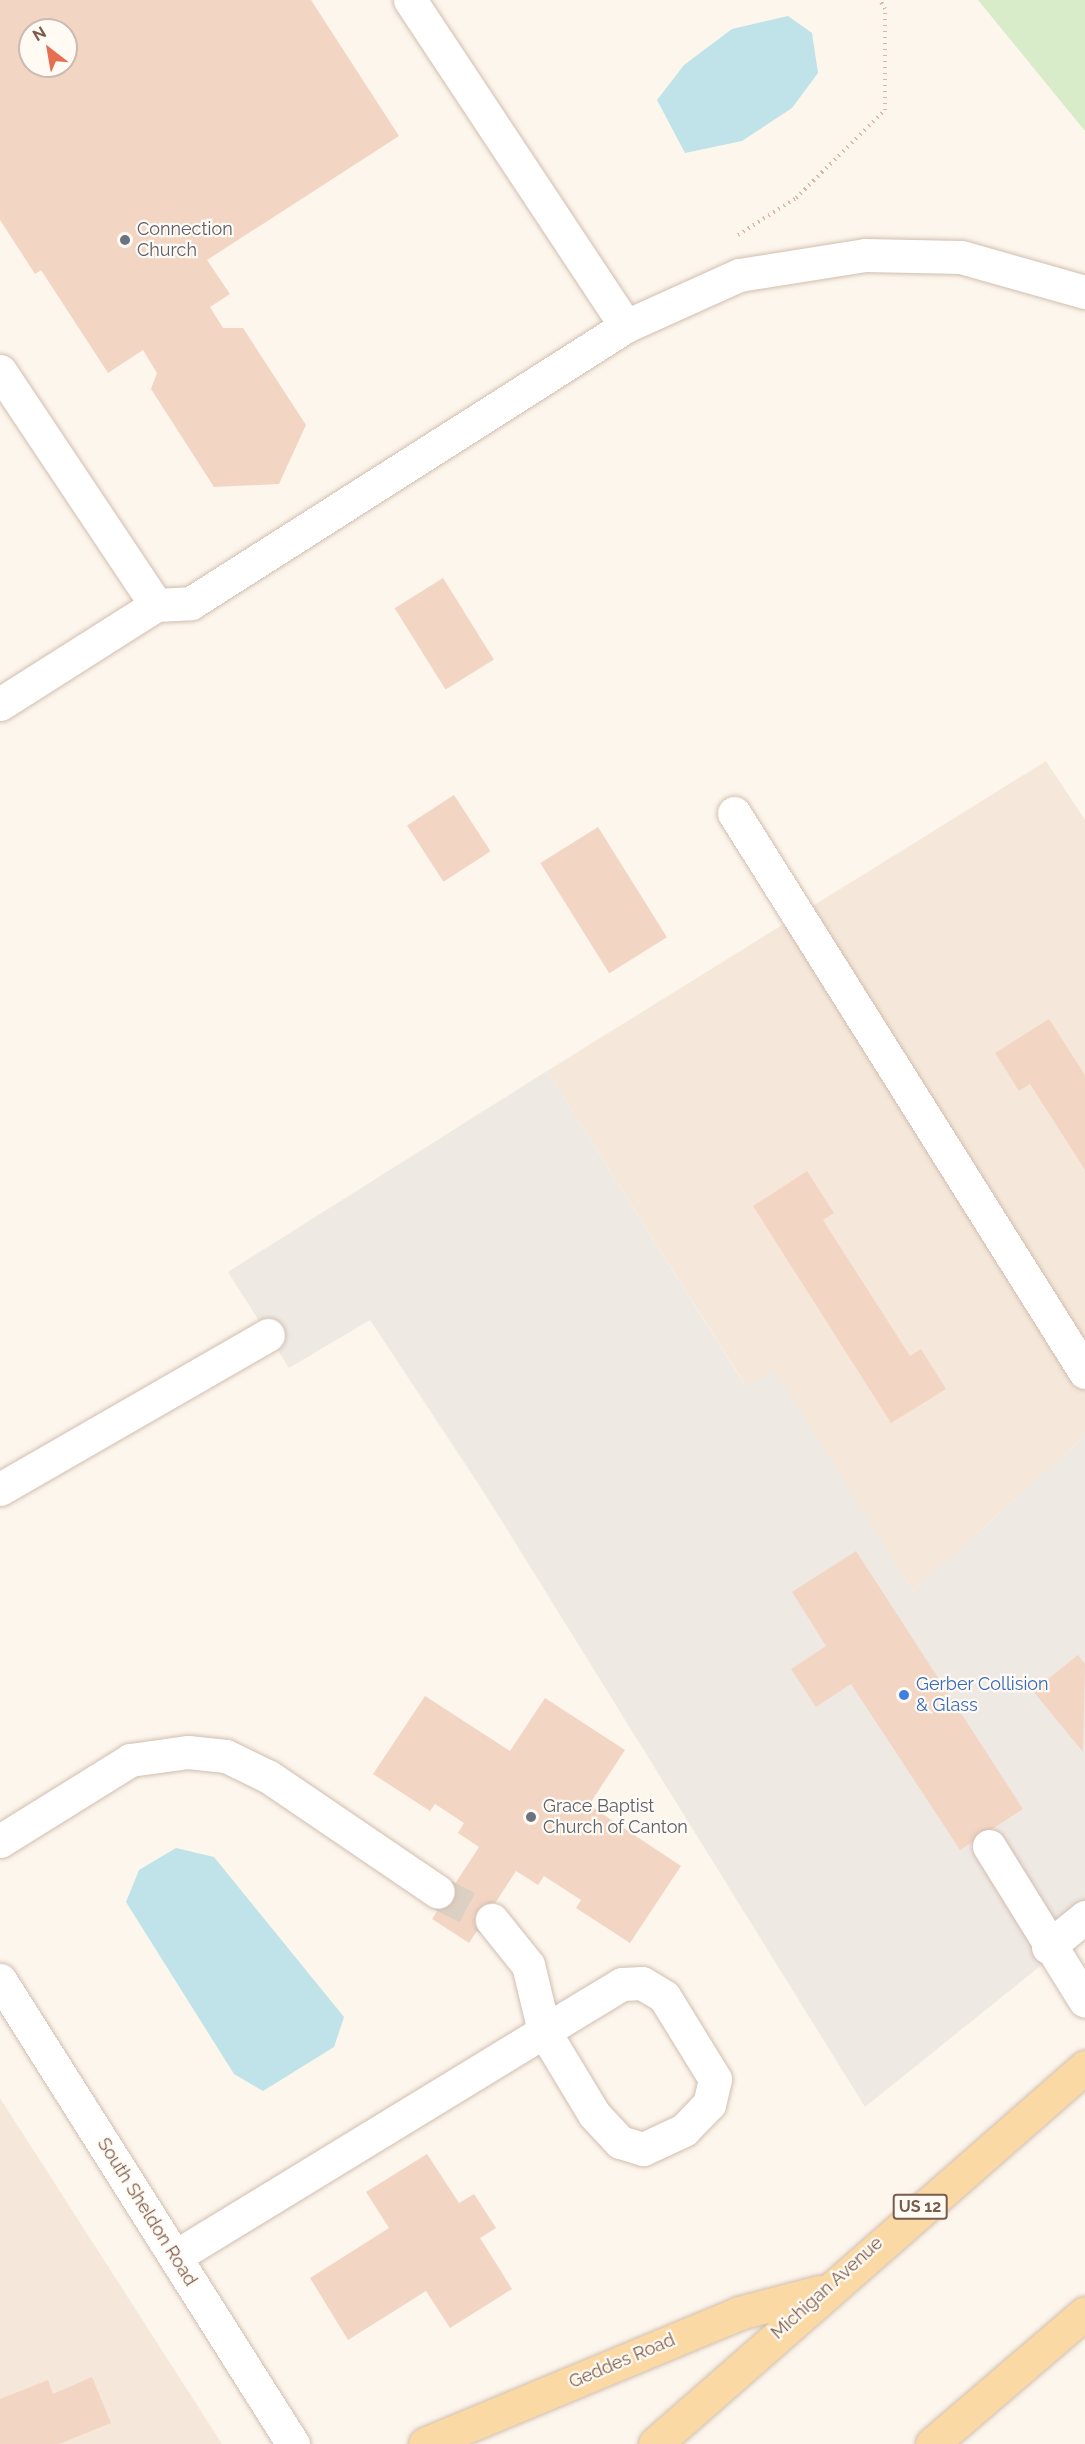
<!DOCTYPE html>
<html>
<head>
<meta charset="utf-8">
<style>
  body { margin:0 }
  #map { position:relative; width:1085px; height:2444px; overflow:hidden; background:#fdf6ec; font-family:Raleway,sans-serif }
  div>[style] { position:absolute }
  [style*='--x'] { left:calc(var(--x)*1px); top:calc(var(--y)*1px); width:calc(var(--w)*1px); rotate:calc(var(--a)*1deg) }
  .residential>* { inset:0; background:#f5e8da }
  .industrial>* { inset:0; background:#efe9e4 }
  .green>* { inset:0; background:#d8ecc9 }
  .water>* { inset:0; background:#bfe3e8 }
  .building>* { inset:0; background:#f3d5c3; transform-origin:0 0 }
  .minor-tunnel>* { height:33px; margin-top:-16.5px; transform-origin:0; background:repeating-linear-gradient(90deg,#dcd0c4 0 33px,transparent 0 49px) }
  .path>* { height:4px; margin-top:-2px; transform-origin:0; background:repeating-linear-gradient(90deg,#d9b8a5 0 1.5px,transparent 0 6px) }
  .roads { filter:drop-shadow(0 0 2px #d1beb0) drop-shadow(0 0 2px #d1beb0) }
  .minor>* { height:33px; margin:-16.5px; padding:0 16.5px; transform-origin:16.5px; border-radius:16.5px; background:#fff }
  .major>* { height:33px; margin:-16.5px; padding:0 16.5px; transform-origin:16.5px; border-radius:16.5px; background:#fbd9a5 }
  .dots>* { width:16px; height:16px; translate:-50% -50%; box-sizing:border-box; border:3px solid #fffaf3; border-radius:50% }
  span { translate:-50% -50%; white-space:nowrap; text-align:center; line-height:1.15; -webkit-text-stroke:4.5px #fffaf3; paint-order:stroke }
  .shield-label span { padding:2px 4px; background:#fffaf3; border:2px solid; border-radius:4px; -webkit-text-stroke-width:0 }
  .shield-label { font-size:16px; color:#7a5c4d; font-weight:700 }
  .worship-label { font-size:18px; color:#5b616d }
  .left { translate:0 -50%; text-align:left }
  .shop-label { font-size:18px; color:#366cbe }
  .street-label { font-size:18px; color:#7a5c4d }
  .north { position:absolute; left:18px; top:18px; width:60px; height:60px; box-sizing:border-box; background:#fffaf3; border:2px solid #cabbb1; border-radius:50%; rotate:329deg; font-size:16px; font-weight:700; line-height:24px; text-align:center; color:#7a5c4d }
  .north::after { content:''; display:block; margin:auto; width:21px; height:27px; background:#e76f51; clip-path:polygon(50% 0,100% 100%,50% 72%,0 100%) }
</style>
</head>
<body>
<div id="map">
  <div class="residential">
    <i style="clip-path:polygon(1046px 761px,1085px 820px,1085px 1436px,913px 1591px,775px 1372px,746px 1386px,547px 1071px)"></i>
    <i style="clip-path:polygon(0 2098px,222px 2444px,0 2444px)"></i>
  </div>
  <div class="industrial">
    <i style="clip-path:polygon(547px 1071px,745px 1385px,775px 1371px,913px 1591px,1085px 1436px,1085px 1930px,865px 2107px,485px 1494px,370px 1320px,289px 1368px,228px 1272px)"></i>
  </div>
  <div class="green">
    <i style="clip-path:polygon(978px 0,1085px 0,1085px 131px)"></i>
  </div>
  <div class="water">
    <i style="clip-path:polygon(788px 16px,812px 33px,818px 73px,792px 108px,742px 141px,685px 153px,657px 100px,684px 65px,732px 29px)"></i>
    <i style="clip-path:polygon(176px 1848px,214px 1857px,344px 2017px,334px 2047px,263px 2091px,234px 2074px,126px 1902px,139px 1870px)"></i>
  </div>
  <div class="building">
    <i style="clip-path:polygon(evenodd,0 0,311px 0,399px 136px,207px 260px,230px 294px,210px 307px,223px 328px,243px 328px,306px 425px,279px 484px,214px 487px,151px 389px,157px 373px,143px 350px,108px 373px,41px 270px,35px 274px,0 220px,0 0,30px 30px,66px 30px,66px 66px,30px 66px,30px 30px)"></i>
    <i style="left:443px;top:578px;width:96px;height:57px;rotate:58deg"></i>
    <i style="left:454px;top:795px;width:67px;height:56px;rotate:57deg"></i>
    <i style="left:598px;top:827px;width:130px;height:68px;rotate:58deg"></i>
    <i style="clip-path:polygon(1049px 1019px,1085px 1075px,1085px 1170px,1030px 1084px,1019px 1091px,995px 1053px)"></i>
    <i style="clip-path:polygon(807px 1171px,834px 1213px,823px 1220px,910px 1356px,921px 1349px,946px 1389px,891px 1423px,753px 1206px)"></i>
    <i style="clip-path:polygon(856px 1551px,1023px 1809px,960px 1850px,851px 1684px,816px 1707px,791px 1669px,826px 1646px,792px 1592px)"></i>
    <i style="clip-path:polygon(1078px 1655px,1085px 1664px,1083px 1752px,1033px 1691px)"></i>
    <i style="clip-path:polygon(425px 1696px,510px 1751px,545px 1698px,625px 1750px,589px 1805px,681px 1866px,630px 1943px,576px 1908px,581px 1900px,544px 1876px,538px 1885px,516px 1871px,469px 1943px,432px 1919px,479px 1847px,458px 1833px,464px 1823px,435px 1804px,430px 1811px,373px 1774px)"></i>
    <i style="clip-path:polygon(427px 2154px,459px 2203px,474px 2194px,496px 2228px,480px 2238px,512px 2289px,450px 2328px,426px 2291px,348px 2340px,310px 2278px,389px 2228px,366px 2192px)"></i>
    <i style="clip-path:polygon(92px 2377px,111px 2423px,59px 2444px,0 2444px,0 2399px,48px 2380px,53px 2394px)"></i>
  </div>
  <div class="minor-tunnel">
    <i style="--x:438;--y:1892;--w:61;--a:27.4"></i>
  </div>
  <div class="path">
    <i style="--x:738;--y:235;--w:69;--a:-32.5"></i>
    <i style="--x:796;--y:198;--w:125;--a:-44.7"></i>
    <i style="--x:885;--y:110;--w:101;--a:-90"></i>
    <i style="--x:885;--y:9;--w:10;--a:-119"></i>
  </div>
  <div class="roads">
    <div class="minor">
      <i style="--x:410;--y:0;--w:391;--a:56.5"></i>
      <i style="--x:0;--y:371;--w:281;--a:56.3"></i>
      <i style="--x:0;--y:704;--w:185;--a:-32.4"></i>
      <i style="--x:156;--y:605;--w:35;--a:-3"></i>
      <i style="--x:191;--y:603;--w:516;--a:-32.49"></i>
      <i style="--x:626;--y:326;--w:124;--a:-24.3"></i>
      <i style="--x:739;--y:275;--w:128;--a:-9"></i>
      <i style="--x:865;--y:255;--w:96;--a:1.2"></i>
      <i style="--x:961;--y:257;--w:129;--a:15.8"></i>
      <i style="--x:734;--y:813;--w:660;--a:57.88"></i>
      <i style="--x:0;--y:1489;--w:309;--a:-29.9"></i>
      <i style="--x:0;--y:1841;--w:153;--a:-31.9"></i>
      <i style="--x:130;--y:1760;--w:59;--a:-7.9"></i>
      <i style="--x:188;--y:1752;--w:38;--a:6"></i>
      <i style="--x:226;--y:1756;--w:48;--a:26"></i>
      <i style="--x:269;--y:1777;--w:204;--a:34.2"></i>
      <i style="--x:989;--y:1846;--w:182;--a:58.2"></i>
      <i style="--x:1048;--y:1947;--w:48;--a:-39"></i>
      <i style="--x:0;--y:1980;--w:549;--a:57.73"></i>
      <i style="--x:176;--y:2256;--w:431;--a:-31.4"></i>
      <i style="--x:544;--y:2031;--w:91;--a:-31.1"></i>
      <i style="--x:622;--y:1984;--w:20;--a:-3"></i>
      <i style="--x:642;--y:1983;--w:26;--a:31"></i>
      <i style="--x:664;--y:1996;--w:97;--a:58.4"></i>
      <i style="--x:715;--y:2079;--w:26;--a:103"></i>
      <i style="--x:709;--y:2104;--w:36;--a:134"></i>
      <i style="--x:684;--y:2130;--w:45;--a:155.1"></i>
      <i style="--x:643;--y:2149;--w:24;--a:-163"></i>
      <i style="--x:620;--y:2142;--w:38;--a:-133"></i>
      <i style="--x:594;--y:2114;--w:97;--a:-121.1"></i>
      <i style="--x:544;--y:2031;--w:68;--a:-103.6"></i>
      <i style="--x:528;--y:1965;--w:58;--a:-128.7"></i>
    </div>
    <div class="major">
      <i style="--x:425;--y:2444;--w:340;--a:-22.6"></i>
      <i style="--x:739;--y:2313;--w:83;--a:-14.7"></i>
      <i style="--x:655;--y:2444;--w:572;--a:-41.24"></i>
      <i style="--x:932;--y:2444;--w:201;--a:-40.6"></i>
    </div>
  </div>
  <div class="dots">
    <i style="left:125px;top:240px;background:#6b7280"></i>
    <i style="left:904px;top:1695px;background:#3f7fe0"></i>
    <i style="left:531px;top:1817px;background:#6b7280"></i>
  </div>
  <div class="shield-label">
    <span style="left:920px;top:2207px">US 12</span>
  </div>
  <div class="worship-label">
    <span class="left" style="left:137px;top:240px">Connection<br>Church</span>
    <span class="left" style="left:543px;top:1817px">Grace Baptist<br>Church of Canton</span>
  </div>
  <div class="shop-label">
    <span class="left" style="left:916px;top:1695px">Gerber Collision<br>&amp; Glass</span>
  </div>
  <div class="street-label">
    <span style="left:147px;top:2212px;rotate:58deg">South Sheldon Road</span>
    <span style="left:827px;top:2288px;rotate:-42deg">Michigan Avenue</span>
    <span style="left:622px;top:2361px;rotate:-23deg">Geddes Road</span>
  </div>
  <div class="north">N</div>
</div>
</body>
</html>
